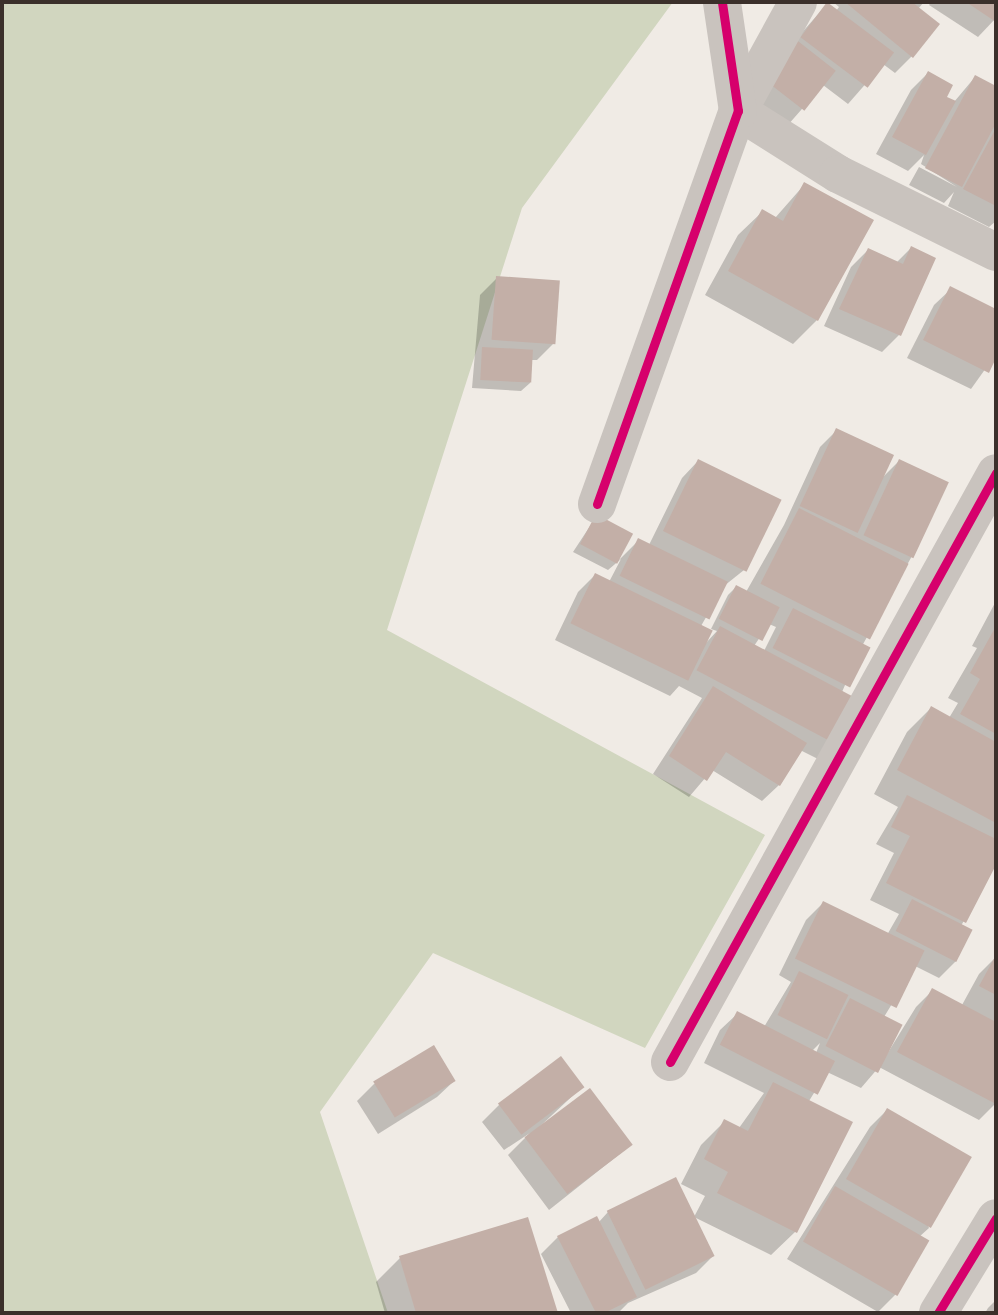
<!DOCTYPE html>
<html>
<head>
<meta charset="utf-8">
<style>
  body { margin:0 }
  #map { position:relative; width:998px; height:1315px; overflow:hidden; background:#f0ebe5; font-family:Montserrat,sans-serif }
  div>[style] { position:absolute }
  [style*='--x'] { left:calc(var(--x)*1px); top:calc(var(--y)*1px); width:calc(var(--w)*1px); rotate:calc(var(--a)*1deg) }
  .green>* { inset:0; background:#d1d6bf }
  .shadow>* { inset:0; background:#0003 }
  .building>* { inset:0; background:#c3afa7; transform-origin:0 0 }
  .minor>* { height:38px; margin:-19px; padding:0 19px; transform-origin:19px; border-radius:19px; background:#c9c3be }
  .cycleway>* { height:9px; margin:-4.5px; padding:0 4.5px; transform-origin:4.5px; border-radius:4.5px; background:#d6006c }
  span { translate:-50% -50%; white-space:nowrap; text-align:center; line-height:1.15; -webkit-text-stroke:5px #fbf5ee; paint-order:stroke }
  .frame { position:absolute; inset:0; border:4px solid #3b302b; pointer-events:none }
</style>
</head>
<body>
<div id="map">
  <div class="green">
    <i style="clip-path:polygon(2px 2px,673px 2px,522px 208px,387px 630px,765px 835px,645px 1048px,433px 953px,320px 1112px,388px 1313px,2px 1313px)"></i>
  </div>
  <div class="shadow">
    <i style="clip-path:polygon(833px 2px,924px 2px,918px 9px,912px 56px,895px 73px,883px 64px,848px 104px,823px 85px,787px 126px,747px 95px,827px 4px,836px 11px,839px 7px)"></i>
    <i style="clip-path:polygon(931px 2px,996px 2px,996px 18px,978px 37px,929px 5px)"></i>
    <i style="clip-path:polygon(928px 73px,945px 98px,954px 102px,975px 77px,996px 88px,996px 221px,989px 227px,948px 206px,954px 192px,944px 203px,909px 185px,919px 167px,957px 187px,921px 164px,924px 155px,908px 171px,876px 154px,911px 90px)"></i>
    <i style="clip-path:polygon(804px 185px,817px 320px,793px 344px,705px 295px,738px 235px,762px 212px,775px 218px)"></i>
    <i style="clip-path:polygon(911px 248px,934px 259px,899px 335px,882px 352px,824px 326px,851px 267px,868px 250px,896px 263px)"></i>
    <i style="clip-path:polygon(497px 278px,554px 343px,537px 360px,531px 360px,530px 383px,521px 391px,472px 388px,480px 295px)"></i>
    <i style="clip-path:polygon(951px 289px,996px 311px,996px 354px,971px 389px,907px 358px,934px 305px)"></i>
    <i style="clip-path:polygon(evenodd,837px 430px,882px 478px,899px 461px,912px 556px,862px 646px,842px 692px,859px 701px,820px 760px,800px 750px,779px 785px,762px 801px,712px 770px,689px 797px,653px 774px,702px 698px,679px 686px,670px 696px,555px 640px,578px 592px,595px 575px,609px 582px,621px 559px,608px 570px,573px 552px,596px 517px,619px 560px,639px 540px,649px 545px,682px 478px,698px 461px,744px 570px,724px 586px,701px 626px,710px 631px,728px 595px,736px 587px,746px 592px,784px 525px,820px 447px,837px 430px,769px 624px,776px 627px,764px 651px,754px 646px,769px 624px,837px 430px,711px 629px,717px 631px,705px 644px,704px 643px,711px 629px)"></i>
    <i style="clip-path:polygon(evenodd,996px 601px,996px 861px,961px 926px,956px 961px,939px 978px,915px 966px,884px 1017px,884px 1059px,916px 1007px,933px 990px,962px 1005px,979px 974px,996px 957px,996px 1103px,979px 1120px,879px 1067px,861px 1088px,827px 1072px,809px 1101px,795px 1232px,771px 1255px,694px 1217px,705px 1196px,681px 1184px,701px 1145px,725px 1121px,739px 1128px,764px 1093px,704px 1063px,720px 1030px,737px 1014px,764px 1027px,791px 982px,779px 975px,806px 920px,823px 903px,887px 935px,899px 914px,870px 900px,894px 853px,876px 844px,898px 807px,874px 794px,907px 732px,931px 708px,949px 718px,958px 703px,948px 698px,977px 648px,972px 646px,996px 601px,820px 1043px,816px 1053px,812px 1051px,820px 1043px)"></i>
    <i style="clip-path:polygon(454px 1081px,437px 1097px,378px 1134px,357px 1101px,374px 1084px)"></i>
    <i style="clip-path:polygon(582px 1087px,535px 1131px,631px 1145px,549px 1210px,508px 1155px,530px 1133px,504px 1150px,482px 1122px,499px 1105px)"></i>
    <i style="clip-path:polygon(887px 1110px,929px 1228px,919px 1237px,895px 1295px,878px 1312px,787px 1259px,870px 1127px)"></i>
    <i style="clip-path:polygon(608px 1212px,713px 1256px,696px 1273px,628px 1303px,618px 1313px,571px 1313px,541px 1254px,558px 1237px,598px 1223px)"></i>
    <i style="clip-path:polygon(527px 1219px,556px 1313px,385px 1313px,376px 1282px,400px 1258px)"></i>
    <i style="clip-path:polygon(996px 1300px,996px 1313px,985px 1313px,988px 1308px)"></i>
  </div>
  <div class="building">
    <i style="left:827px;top:2px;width:84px;height:44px;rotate:37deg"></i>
    <i style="clip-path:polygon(845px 2px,912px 2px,940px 24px,913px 58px)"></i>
    <i style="clip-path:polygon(966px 2px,996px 2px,996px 22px)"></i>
    <i style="left:794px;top:38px;width:53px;height:51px;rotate:38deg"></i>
    <i style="clip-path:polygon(928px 71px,953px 85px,947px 97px,956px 101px,926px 155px,892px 137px)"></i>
    <i style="clip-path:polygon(975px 75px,996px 86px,996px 123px,962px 187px,925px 168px)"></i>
    <i style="clip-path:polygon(996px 128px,996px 206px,963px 189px)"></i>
    <i style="clip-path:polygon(804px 182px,874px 220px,818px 321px,728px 271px,762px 209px,783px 221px)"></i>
    <i style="clip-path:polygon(911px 246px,936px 258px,901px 336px,839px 309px,868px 248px,903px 264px)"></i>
    <i style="left:496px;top:276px;width:64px;height:64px;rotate:4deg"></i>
    <i style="clip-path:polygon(950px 286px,996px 309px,996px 358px,989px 373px,923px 340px)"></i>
    <i style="left:482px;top:347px;width:51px;height:33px;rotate:3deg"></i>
    <i style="left:836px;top:428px;width:64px;height:86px;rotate:25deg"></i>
    <i style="left:698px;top:459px;width:93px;height:80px;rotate:26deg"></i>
    <i style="left:899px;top:459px;width:55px;height:84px;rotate:25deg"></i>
    <i style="left:799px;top:508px;width:123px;height:85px;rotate:27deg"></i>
    <i style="left:596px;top:514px;width:42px;height:34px;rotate:28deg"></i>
    <i style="left:638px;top:538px;width:100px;height:42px;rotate:26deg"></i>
    <i style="left:595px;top:573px;width:131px;height:56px;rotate:26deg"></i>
    <i style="left:736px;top:585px;width:49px;height:38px;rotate:27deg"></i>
    <i style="left:793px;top:608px;width:87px;height:45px;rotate:27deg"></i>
    <i style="left:720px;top:626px;width:160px;height:50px;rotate:28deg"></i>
    <i style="clip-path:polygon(996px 626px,996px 734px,960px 714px,980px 679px,970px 673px)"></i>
    <i style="clip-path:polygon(713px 686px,807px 743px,780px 786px,726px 752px,707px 781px,669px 756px)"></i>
    <i style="clip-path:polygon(931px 706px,996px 742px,996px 823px,897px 770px)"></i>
    <i style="clip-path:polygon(907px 795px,996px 839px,996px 865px,966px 923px,886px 883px,910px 836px,891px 827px)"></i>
    <i style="left:912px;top:899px;width:68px;height:36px;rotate:27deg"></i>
    <i style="left:823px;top:901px;width:113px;height:64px;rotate:26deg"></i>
    <i style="clip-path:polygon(996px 955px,996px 995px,979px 986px)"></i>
    <i style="left:799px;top:971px;width:55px;height:49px;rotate:26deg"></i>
    <i style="clip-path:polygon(932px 988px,996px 1022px,996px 1104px,897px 1052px)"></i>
    <i style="left:850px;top:998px;width:59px;height:54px;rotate:27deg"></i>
    <i style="left:737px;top:1011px;width:110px;height:38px;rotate:27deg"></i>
    <i style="left:434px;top:1045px;width:42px;height:71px;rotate:59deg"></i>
    <i style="left:561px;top:1056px;width:39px;height:79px;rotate:53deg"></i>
    <i style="clip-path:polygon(773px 1082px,853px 1122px,797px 1233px,717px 1193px,728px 1172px,704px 1159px,724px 1119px,748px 1131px)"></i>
    <i style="left:590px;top:1088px;width:71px;height:82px;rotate:53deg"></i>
    <i style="left:887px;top:1108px;width:98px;height:82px;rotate:30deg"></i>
    <i style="left:676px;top:1177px;width:88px;height:77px;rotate:64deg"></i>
    <i style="left:835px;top:1186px;width:109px;height:64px;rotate:30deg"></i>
    <i style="clip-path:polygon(597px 1216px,637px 1297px,604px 1313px,596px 1313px,557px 1236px)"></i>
    <i style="clip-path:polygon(528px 1217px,558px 1313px,416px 1313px,399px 1256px)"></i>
  </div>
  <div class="minor">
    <i style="--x:798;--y:2;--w:124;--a:118.8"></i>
    <i style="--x:738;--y:111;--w:118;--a:32.2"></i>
    <i style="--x:838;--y:174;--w:176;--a:26.3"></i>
    <i style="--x:597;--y:504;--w:418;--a:-70.3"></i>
    <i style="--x:738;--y:111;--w:110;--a:-98.4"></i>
    <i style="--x:670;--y:1062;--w:673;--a:-61.04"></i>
    <i style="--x:938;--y:1313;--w:111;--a:-58.6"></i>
  </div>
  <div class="cycleway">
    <i style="--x:597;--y:504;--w:418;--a:-70.3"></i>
    <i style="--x:738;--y:111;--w:110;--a:-98.4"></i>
    <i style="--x:670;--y:1062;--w:673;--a:-61.04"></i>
    <i style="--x:938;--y:1313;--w:111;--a:-58.6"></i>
  </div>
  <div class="frame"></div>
</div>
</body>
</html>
